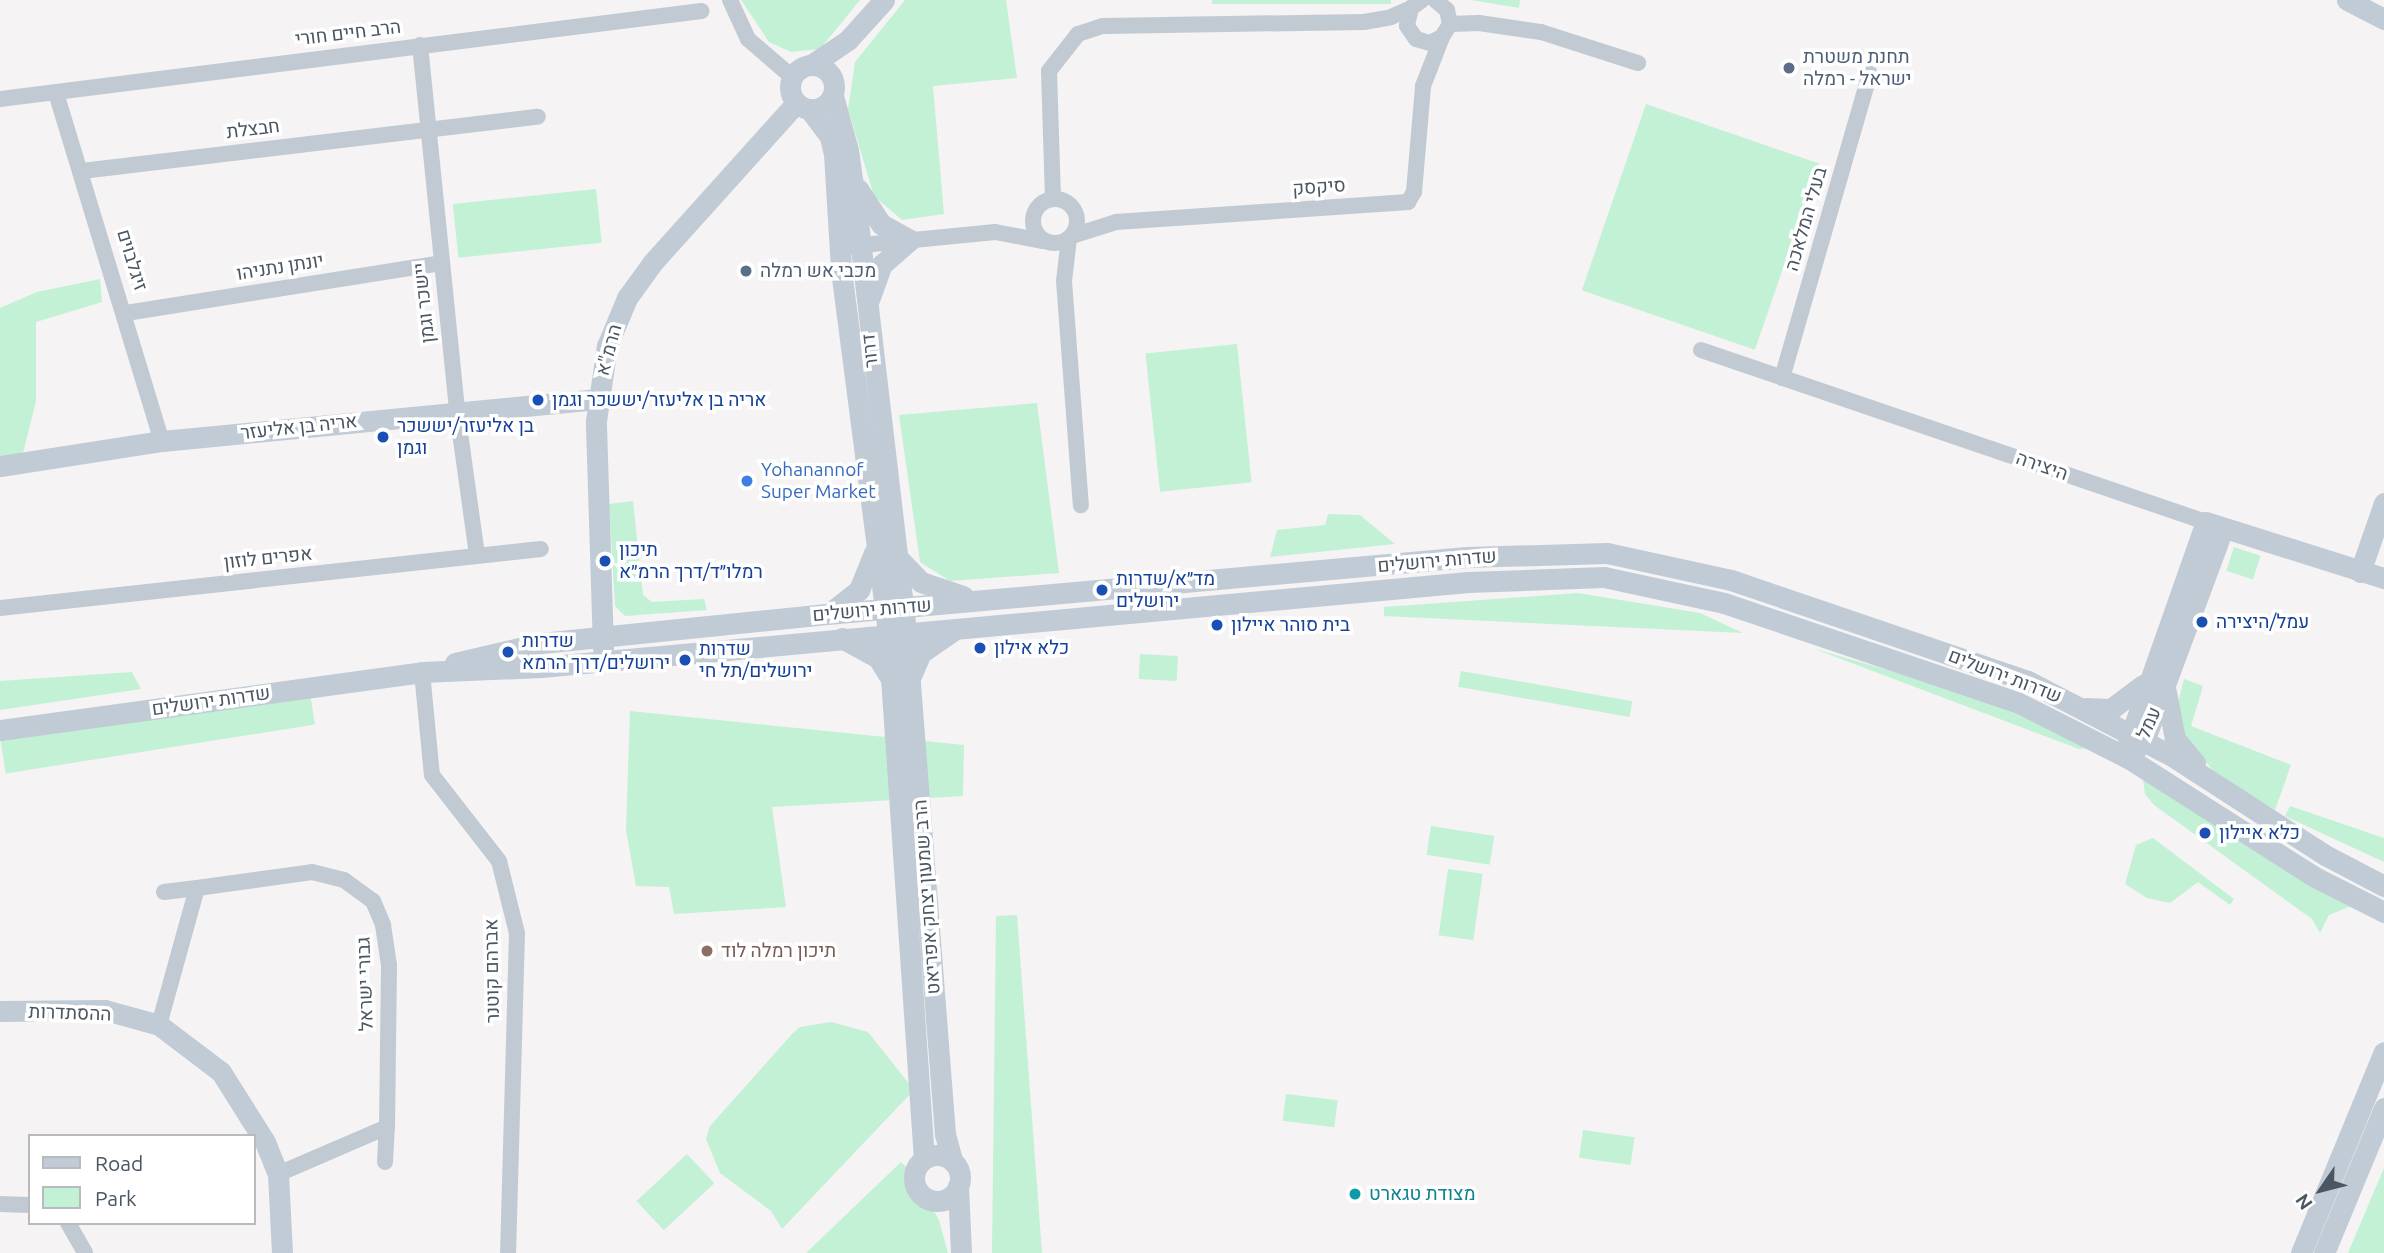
<!DOCTYPE html>
<html>
<head>
<meta charset="utf-8">
<style>
  body { margin:0 }
  #map { position:relative; width:2384px; height:1253px; overflow:hidden; background:#f5f3f3; font-family:Ubuntu,Heebo,sans-serif }
  div>[style] { position:absolute }
  [style*='--x'] { left:calc(var(--x)*1px); top:calc(var(--y)*1px); width:calc(var(--w)*1px); rotate:calc(var(--a)*1deg) }
  .green>* { inset:0; background:#c3f1d5; transform-origin:0 0 }
  .street>* { height:16px; margin:-8px; padding:0 8px; transform-origin:8px; border-radius:8px; background:#c1cad2 }
  .street>.ring { margin:-8px; padding:0; box-sizing:content-box; background:none; border:16px solid #c1cad2; border-radius:50% }
  .secondary>* { height:21px; margin:-10.5px; padding:0 10.5px; transform-origin:10.5px; border-radius:10.5px; background:#c1cbd6 }
  .secondary>.ring { margin:-10.5px; padding:0; box-sizing:content-box; background:none; border:21px solid #c1cbd6; border-radius:50% }
  .dots>* { width:19px; height:19px; translate:-50% -50%; box-sizing:border-box; border:4px solid #fff; border-radius:50% }
  span { translate:-50% -50%; white-space:nowrap; text-align:center; line-height:1.15; -webkit-text-stroke:7px #fff; paint-order:stroke }
  .street-label { font-size:19px; color:#4a5661 }
  .service-label { font-size:19px; color:#4e5e75 }
  .left { translate:0 -50%; text-align:left }
  .transit-label { font-size:19px; color:#164399 }
  .shop-label { font-size:19px; color:#366cbe }
  .education-label { font-size:19px; color:#785e54 }
  .culture-label { font-size:19px; color:#0d838f }
  .legend { position:absolute; left:28px; top:1134px; width:228px; height:91px; box-sizing:border-box; background:#fff; border:2px solid #b7bbc0; margin:0; padding:9px 12px; list-style:none; font-size:21px; color:#4a5661 }
  .legend li { display:flex; align-items:center; gap:14px; height:35px }
  .legend b { width:35px; border:2px solid #b7bbc0 }
  .north { position:absolute; left:2286px; top:1155px; width:70px; height:70px; -webkit-text-stroke:5px #fff; paint-order:stroke; rotate:235deg; font-size:19px; font-weight:700; line-height:28px; text-align:center; color:#4a5661 }
  .north::after { content:''; display:block; margin:auto; width:24px; height:32px; background:#4a5661; clip-path:polygon(50% 0,100% 100%,50% 72%,0 100%) }
</style>
</head>
<body>
<div id="map">
  <div class="green">
    <i style="clip-path:polygon(741px 0,860px 0,820px 49px,791px 52px,769px 42px)"></i>
    <i style="clip-path:polygon(905px 0,1006px 0,1017px 78px,933px 86px,944px 214px,902px 220px,874px 196px,848px 109px,855px 62px)"></i>
    <i style="left:1212px;top:0;width:179px;height:4px"></i>
    <i style="clip-path:polygon(1471px 0,1520px 0,1519px 8px)"></i>
    <i style="left:1646px;top:104px;width:183px;height:197px;rotate:19deg"></i>
    <i style="left:596px;top:189px;width:54px;height:144px;rotate:84deg"></i>
    <i style="clip-path:polygon(100px 279px,102px 302px,36px 322px,36px 401px,23px 453px,0 458px,0 308px,37px 292px)"></i>
    <i style="left:1237px;top:344px;width:139px;height:92px;rotate:84deg"></i>
    <i style="clip-path:polygon(1037px 403px,1059px 573px,950px 581px,920px 562px,899px 415px)"></i>
    <i style="clip-path:polygon(633px 501px,643px 595px,652px 602px,704px 599px,707px 610px,625px 616px,615px 606px,609px 504px)"></i>
    <i style="clip-path:polygon(1328px 514px,1360px 515px,1395px 544px,1270px 557px,1277px 530px,1325px 525px)"></i>
    <i style="left:2234px;top:547px;width:28px;height:25px;rotate:18deg"></i>
    <i style="clip-path:polygon(1578px 593px,1700px 613px,1743px 633px,1384px 616px,1384px 607px)"></i>
    <i style="clip-path:polygon(1812px 648px,1980px 697px,2030px 715px,2093px 748px,2079px 749px)"></i>
    <i style="left:1140px;top:654px;width:38px;height:25px;rotate:3deg"></i>
    <i style="left:1461px;top:671px;width:174px;height:16px;rotate:10deg"></i>
    <i style="clip-path:polygon(132px 672px,141px 689px,0 710px,0 681px)"></i>
    <i style="clip-path:polygon(2184px 679px,2203px 686px,2191px 726px,2291px 765px,2275px 810px,2219px 777px,2184px 737px,2176px 710px)"></i>
    <i style="left:309px;top:687px;width:38px;height:313px;rotate:81deg"></i>
    <i style="clip-path:polygon(630px 711px,964px 745px,963px 796px,772px 807px,786px 907px,674px 914px,669px 887px,636px 886px,626px 830px)"></i>
    <i style="clip-path:polygon(2143px 779px,2351px 906px,2329px 915px,2320px 933px,2312px 919px,2154px 805px,2145px 794px)"></i>
    <i style="clip-path:polygon(2290px 806px,2384px 838px,2384px 862px,2285px 816px)"></i>
    <i style="left:1431px;top:826px;width:64px;height:29px;rotate:9deg"></i>
    <i style="clip-path:polygon(2153px 838px,2234px 899px,2230px 905px,2198px 882px,2170px 903px,2147px 898px,2125px 884px,2136px 845px)"></i>
    <i style="left:1448px;top:869px;width:35px;height:67px;rotate:8deg"></i>
    <i style="clip-path:polygon(1017px 915px,1042px 1253px,992px 1253px,996px 916px)"></i>
    <i style="clip-path:polygon(831px 1022px,868px 1032px,914px 1090px,782px 1229px,771px 1211px,720px 1173px,706px 1139px,710px 1126px,792px 1034px,800px 1027px)"></i>
    <i style="left:1286px;top:1094px;width:52px;height:27px;rotate:7deg"></i>
    <i style="left:1583px;top:1130px;width:52px;height:28px;rotate:8deg"></i>
    <i style="left:687px;top:1154px;width:40px;height:69px;rotate:47deg"></i>
    <i style="clip-path:polygon(901px 1162px,909px 1170px,913px 1192px,931px 1206px,939px 1220px,948px 1253px,806px 1253px)"></i>
    <i style="clip-path:polygon(2384px 1168px,2384px 1253px,2348px 1253px)"></i>
  </div>
  <div class="street">
    <i style="--x:730;--y:0;--w:43;--a:65.2"></i>
    <i style="--x:748;--y:39;--w:58;--a:40.8"></i>
    <i style="--x:1422;--y:0;--w:14;--a:144"></i>
    <i style="--x:1411;--y:8;--w:18;--a:103"></i>
    <i style="--x:1407;--y:26;--w:16;--a:55"></i>
    <i style="--x:1416;--y:39;--w:15;--a:16"></i>
    <i style="--x:1430;--y:43;--w:13;--a:-27"></i>
    <i style="--x:1442;--y:37;--w:15;--a:-58"></i>
    <i style="--x:1450;--y:24;--w:14;--a:-102"></i>
    <i style="--x:1447;--y:10;--w:16;--a:-140"></i>
    <i style="--x:1450;--y:24;--w:29;--a:-2"></i>
    <i style="--x:1479;--y:23;--w:63;--a:8.3"></i>
    <i style="--x:1541;--y:32;--w:102;--a:17.7"></i>
    <i style="--x:420;--y:45;--w:368;--a:84.2"></i>
    <i style="--x:457;--y:411;--w:146;--a:82.1"></i>
    <i style="--x:56;--y:93;--w:364;--a:73.1"></i>
    <i style="--x:0;--y:99;--w:707;--a:-7.15"></i>
    <i style="--x:82;--y:171;--w:459;--a:-6.8"></i>
    <i class="ring" style="left:1033px;top:199px;width:28px;height:28px"></i>
    <i style="--x:1053;--y:199;--w:128;--a:-91.8"></i>
    <i style="--x:1049;--y:71;--w:47;--a:-51.9"></i>
    <i style="--x:1078;--y:34;--w:26;--a:-18"></i>
    <i style="--x:1103;--y:26;--w:261;--a:-0.9"></i>
    <i style="--x:1364;--y:22;--w:27;--a:-10"></i>
    <i style="--x:1391;--y:17;--w:22;--a:-24"></i>
    <i style="--x:1072;--y:236;--w:46;--a:-17.7"></i>
    <i style="--x:1116;--y:222;--w:293;--a:-3.9"></i>
    <i style="--x:1408;--y:202;--w:12;--a:-59"></i>
    <i style="--x:1414;--y:192;--w:106;--a:-85.1"></i>
    <i style="--x:1423;--y:86;--w:53;--a:-68.8"></i>
    <i style="--x:1069;--y:238;--w:43;--a:96.6"></i>
    <i style="--x:1064;--y:281;--w:225;--a:85.7"></i>
    <i style="--x:852;--y:246;--w:144;--a:-5.6"></i>
    <i style="--x:995;--y:232;--w:49;--a:10.6"></i>
    <i style="--x:126;--y:313;--w:319;--a:-9"></i>
    <i style="--x:1701;--y:350;--w:533;--a:18.81"></i>
    <i style="--x:1782;--y:378;--w:317;--a:-73.9"></i>
    <i style="--x:0;--y:608;--w:544;--a:-6.22"></i>
    <i style="--x:422;--y:672;--w:103;--a:84.5"></i>
    <i style="--x:432;--y:775;--w:109;--a:52.1"></i>
    <i style="--x:499;--y:861;--w:74;--a:76"></i>
    <i style="--x:517;--y:933;--w:320;--a:91.6"></i>
    <i style="--x:164;--y:892;--w:33;--a:-7"></i>
    <i style="--x:159;--y:1025;--w:142;--a:-74.5"></i>
    <i style="--x:197;--y:888;--w:116;--a:-7.9"></i>
    <i style="--x:312;--y:872;--w:33;--a:14"></i>
    <i style="--x:344;--y:880;--w:36;--a:36"></i>
    <i style="--x:373;--y:901;--w:26;--a:67"></i>
    <i style="--x:383;--y:925;--w:40;--a:81.5"></i>
    <i style="--x:389;--y:965;--w:162;--a:90.7"></i>
    <i style="--x:387;--y:1127;--w:119;--a:156.7"></i>
    <i style="--x:385;--y:1162;--w:35;--a:-87"></i>
    <i style="--x:0;--y:1204;--w:30;--a:2"></i>
    <i style="--x:68;--y:1223;--w:34;--a:60"></i>
  </div>
  <div class="secondary">
    <i style="--x:2347;--y:0;--w:42;--a:27.2"></i>
    <i class="ring" style="left:790px;top:65px;width:23px;height:23px"></i>
    <i style="--x:811;--y:65;--w:45;--a:-34"></i>
    <i style="--x:848;--y:40;--w:54;--a:-48"></i>
    <i style="--x:833;--y:96;--w:56;--a:74.5"></i>
    <i style="--x:848;--y:150;--w:65;--a:82"></i>
    <i style="--x:857;--y:214;--w:421;--a:83.3"></i>
    <i style="--x:906;--y:632;--w:504;--a:85.56"></i>
    <i style="--x:945;--y:1134;--w:28;--a:75"></i>
    <i style="--x:810;--y:110;--w:34;--a:53"></i>
    <i style="--x:830;--y:137;--w:17;--a:77"></i>
    <i style="--x:834;--y:154;--w:116;--a:86.5"></i>
    <i style="--x:841;--y:270;--w:367;--a:82.6"></i>
    <i style="--x:888;--y:634;--w:526;--a:86.08"></i>
    <i style="--x:858;--y:189;--w:42;--a:56.7"></i>
    <i style="--x:881;--y:224;--w:33;--a:29"></i>
    <i style="--x:910;--y:240;--w:37;--a:139"></i>
    <i style="--x:882;--y:264;--w:38;--a:110"></i>
    <i style="--x:0;--y:466;--w:164;--a:-8.8"></i>
    <i style="--x:162;--y:441;--w:438;--a:-5.5"></i>
    <i style="--x:897;--y:557;--w:35;--a:46"></i>
    <i style="--x:921;--y:582;--w:44;--a:18.4"></i>
    <i style="--x:2360;--y:572;--w:73;--a:-70.8"></i>
    <i style="--x:831;--y:612;--w:36;--a:-38"></i>
    <i style="--x:859;--y:590;--w:40;--a:-68"></i>
    <i style="--x:842;--y:638;--w:41;--a:29.1"></i>
    <i style="--x:878;--y:658;--w:25;--a:58"></i>
    <i style="--x:603;--y:648;--w:227;--a:-91.8"></i>
    <i style="--x:596;--y:421;--w:76;--a:-81.7"></i>
    <i style="--x:607;--y:346;--w:52;--a:-67.4"></i>
    <i style="--x:627;--y:298;--w:44;--a:-54.2"></i>
    <i style="--x:653;--y:262;--w:214;--a:-48"></i>
    <i style="--x:455;--y:663;--w:88;--a:-13.1"></i>
    <i style="--x:541;--y:643;--w:287;--a:-5.8"></i>
    <i style="--x:827;--y:614;--w:642;--a:-5.1"></i>
    <i style="--x:1466;--y:557;--w:141;--a:-1.6"></i>
    <i style="--x:1607;--y:553;--w:127;--a:12.3"></i>
    <i style="--x:1731;--y:580;--w:314;--a:18.8"></i>
    <i style="--x:2028;--y:681;--w:162;--a:27.5"></i>
    <i style="--x:2172;--y:756;--w:182;--a:32.9"></i>
    <i style="--x:2325;--y:855;--w:67;--a:27.7"></i>
    <i style="--x:911;--y:676;--w:25;--a:-67"></i>
    <i style="--x:921;--y:653;--w:40;--a:-34.9"></i>
    <i style="--x:2166;--y:692;--w:48;--a:79.2"></i>
    <i style="--x:2175;--y:739;--w:31;--a:50"></i>
    <i style="--x:2086;--y:708;--w:25;--a:2"></i>
    <i style="--x:2111;--y:709;--w:40;--a:-37"></i>
    <i style="--x:0;--y:730;--w:426;--a:-7.8"></i>
    <i style="--x:422;--y:672;--w:119;--a:-2.4"></i>
    <i style="--x:541;--y:667;--w:931;--a:-5.24"></i>
    <i style="--x:1468;--y:582;--w:136;--a:-2.1"></i>
    <i style="--x:1604;--y:577;--w:123;--a:12.2"></i>
    <i style="--x:1724;--y:603;--w:311;--a:18.7"></i>
    <i style="--x:2019;--y:703;--w:122;--a:26.8"></i>
    <i style="--x:2128;--y:758;--w:219;--a:32.5"></i>
    <i style="--x:2313;--y:876;--w:80;--a:26.9"></i>
    <i style="--x:2128;--y:743;--w:234;--a:-70.6"></i>
    <i style="--x:2206;--y:522;--w:187;--a:17.5"></i>
    <i style="--x:2135;--y:750;--w:13;--a:-45"></i>
    <i style="--x:2144;--y:741;--w:226;--a:-69.6"></i>
    <i style="--x:0;--y:1011;--w:105;--a:-0.5"></i>
    <i style="--x:105;--y:1010;--w:56;--a:15.5"></i>
    <i style="--x:159;--y:1025;--w:78;--a:37.2"></i>
    <i style="--x:221;--y:1072;--w:83;--a:57.8"></i>
    <i style="--x:265;--y:1142;--w:35;--a:68"></i>
    <i style="--x:278;--y:1174;--w:79;--a:87.1"></i>
    <i class="ring" style="left:914px;top:1155px;width:25px;height:25px"></i>
    <i style="--x:958;--y:1186;--w:67;--a:87.4"></i>
    <i style="--x:2301;--y:1253;--w:217;--a:-67.6"></i>
    <i style="--x:2324;--y:1253;--w:157;--a:-67.5"></i>
  </div>
  <div class="dots">
    <i style="left:1789px;top:68px;background:#5c6f8a"></i>
    <i style="left:746px;top:271px;background:#5c6f8a"></i>
    <i style="left:538px;top:400px;background:#1a4fb4"></i>
    <i style="left:383px;top:437px;background:#1a4fb4"></i>
    <i style="left:747px;top:481px;background:#3f7fe0"></i>
    <i style="left:605px;top:561px;background:#1a4fb4"></i>
    <i style="left:1102px;top:590px;background:#1a4fb4"></i>
    <i style="left:2202px;top:622px;background:#1a4fb4"></i>
    <i style="left:1217px;top:625px;background:#1a4fb4"></i>
    <i style="left:980px;top:648px;background:#1a4fb4"></i>
    <i style="left:508px;top:652px;background:#1a4fb4"></i>
    <i style="left:685px;top:660px;background:#1a4fb4"></i>
    <i style="left:2205px;top:833px;background:#1a4fb4"></i>
    <i style="left:707px;top:951px;background:#8d6e63"></i>
    <i style="left:1355px;top:1194px;background:#0f9aa8"></i>
  </div>
  <div class="street-label">
    <span style="left:348px;top:33px;rotate:-7deg">הרב חיים חורי</span>
    <span style="left:253px;top:129px;rotate:-7deg">חבצלת</span>
    <span style="left:1319px;top:187px;rotate:-4deg">סיקסק</span>
    <span style="left:1806px;top:219px;rotate:-74deg">בעלי המלאכה</span>
    <span style="left:132px;top:260px;rotate:73deg">זיגלבוים</span>
    <span style="left:280px;top:267px;rotate:-9deg">יונתן נתניהו</span>
    <span style="left:424px;top:303px;rotate:-96deg">יישכר וגמן</span>
    <span style="left:609px;top:350px;rotate:-75deg">הרמ"א</span>
    <span style="left:870px;top:351px;rotate:-96deg">דרור</span>
    <span style="left:299px;top:427px;rotate:-6deg">אריה בן אליעזר</span>
    <span style="left:2042px;top:466px;rotate:19deg">היצירה</span>
    <span style="left:268px;top:558px;rotate:-6deg">אפרים לוזון</span>
    <span style="left:1437px;top:561px;rotate:-5deg">שדרות ירושלים</span>
    <span style="left:872px;top:610px;rotate:-5deg">שדרות ירושלים</span>
    <span style="left:2005px;top:676px;rotate:21deg">שדרות ירושלים</span>
    <span style="left:211px;top:701px;rotate:-8deg">שדרות ירושלים</span>
    <span style="left:2149px;top:723px;rotate:-66deg">עמל</span>
    <span style="left:927px;top:897px;rotate:-94deg">הרב שמעון יצחק אפריאט</span>
    <span style="left:492px;top:971px;rotate:-91deg">אברהם קוטנר</span>
    <span style="left:365px;top:984px;rotate:-92deg">גבורי ישראל</span>
    <span style="left:70px;top:1013px;rotate:2deg">ההסתדרות</span>
  </div>
  <div class="service-label">
    <span class="left" style="left:1803px;top:68px">תחנת משטרת<br>ישראל - רמלה</span>
    <span class="left" style="left:760px;top:271px">מכבי אש רמלה</span>
  </div>
  <div class="transit-label">
    <span class="left" style="left:552px;top:400px">אריה בן אליעזר/יששכר וגמן</span>
    <span class="left" style="left:397px;top:437px">בן אליעזר/יששכר<br>וגמן</span>
    <span class="left" style="left:619px;top:561px">תיכון<br>רמלו״ד/דרך הרמ״א</span>
    <span class="left" style="left:1116px;top:590px">מד״א/שדרות<br>ירושלים</span>
    <span class="left" style="left:2216px;top:622px">עמל/היצירה</span>
    <span class="left" style="left:1231px;top:625px">בית סוהר איילון</span>
    <span class="left" style="left:522px;top:652px">שדרות<br>ירושלים/דרך הרמא</span>
    <span class="left" style="left:994px;top:648px">כלא אילון</span>
    <span class="left" style="left:699px;top:660px">שדרות<br>ירושלים/תל חי</span>
    <span class="left" style="left:2219px;top:833px">כלא איילון</span>
  </div>
  <div class="shop-label">
    <span class="left" style="left:761px;top:481px">Yohanannof<br>Super Market</span>
  </div>
  <div class="education-label">
    <span class="left" style="left:721px;top:951px">תיכון רמלה לוד</span>
  </div>
  <div class="culture-label">
    <span class="left" style="left:1369px;top:1194px">מצודת טגארט</span>
  </div>
  <ul class="legend">
  <li><b style="height:9px;background:#c1cbd6"></b>Road</li>
  <li><b style="height:19px;background:#c3f1d5"></b>Park</li>
  </ul>
  <div class="north">N</div>
</div>
</body>
</html>
